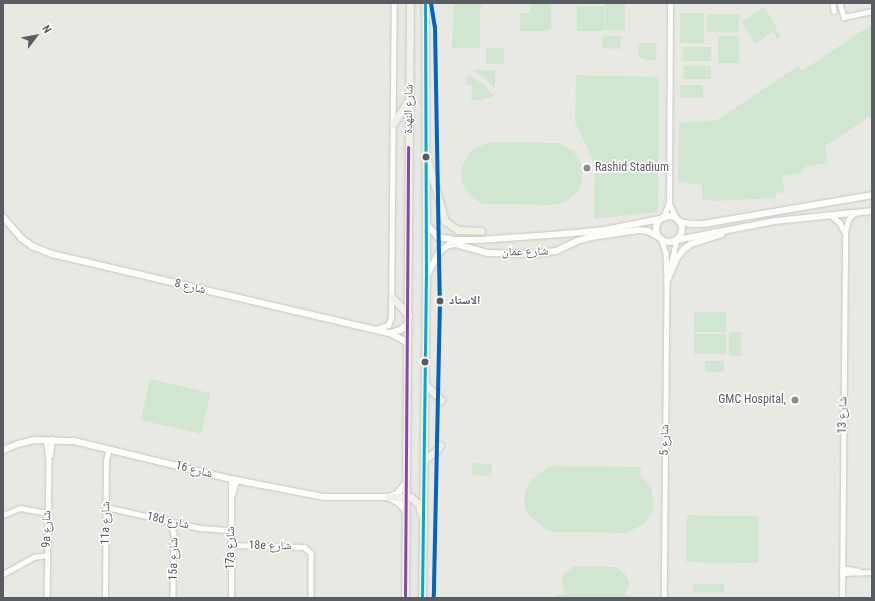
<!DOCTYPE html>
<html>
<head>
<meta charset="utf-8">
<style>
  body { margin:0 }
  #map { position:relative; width:875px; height:601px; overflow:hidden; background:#e9e9e4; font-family:"Roboto Condensed","Noto Naskh Arabic",sans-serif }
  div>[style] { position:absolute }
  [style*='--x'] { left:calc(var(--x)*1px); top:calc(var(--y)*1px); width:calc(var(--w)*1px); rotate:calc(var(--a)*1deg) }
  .green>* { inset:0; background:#d1e6d1; transform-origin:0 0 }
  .roads { filter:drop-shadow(0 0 1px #c5c6c4) drop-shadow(0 0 1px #c5c6c4) }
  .minor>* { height:4.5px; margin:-2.25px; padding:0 2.25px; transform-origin:2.25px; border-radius:2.25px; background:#fcfcfb }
  .tertiary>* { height:6px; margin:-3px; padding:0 3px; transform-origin:3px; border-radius:3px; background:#fcfcfb }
  .tertiary>.ring { margin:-3px; padding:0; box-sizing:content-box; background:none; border:6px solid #fcfcfb; border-radius:50% }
  .primary>* { height:7px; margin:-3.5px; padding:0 3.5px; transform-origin:3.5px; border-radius:3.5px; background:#f1f1e6 }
  .bus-1>* { height:3px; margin:-1.5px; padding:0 1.5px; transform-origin:1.5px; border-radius:1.5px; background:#8e44ad }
  .bus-2>* { height:3px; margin:-1.5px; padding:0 1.5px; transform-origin:1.5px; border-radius:1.5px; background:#00a9ce }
  .metro-1>* { height:4px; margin:-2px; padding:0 2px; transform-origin:2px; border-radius:2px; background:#0065bd }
  .dots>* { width:11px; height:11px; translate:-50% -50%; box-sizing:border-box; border:2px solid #fff; border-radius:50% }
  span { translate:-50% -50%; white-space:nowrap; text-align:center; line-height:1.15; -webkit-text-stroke:3px #fff; paint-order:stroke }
  .street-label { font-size:12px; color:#595c61 }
  .poi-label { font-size:12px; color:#595c61 }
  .left { translate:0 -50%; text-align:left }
  .right { translate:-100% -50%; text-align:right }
  .stop-label { font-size:12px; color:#595c61; font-weight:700 }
  .frame { position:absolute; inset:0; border:4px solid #595c61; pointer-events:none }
  .north { position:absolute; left:16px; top:16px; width:40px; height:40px; -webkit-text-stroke:3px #fff; paint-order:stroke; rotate:58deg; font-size:11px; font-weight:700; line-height:16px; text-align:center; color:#595c61 }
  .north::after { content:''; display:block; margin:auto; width:14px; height:18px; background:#595c61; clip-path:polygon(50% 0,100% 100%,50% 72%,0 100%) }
</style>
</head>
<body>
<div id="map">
  <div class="green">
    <i style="clip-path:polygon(454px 3px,482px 3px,482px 7px,480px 7px,480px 48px,452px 48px)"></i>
    <i style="clip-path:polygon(531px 3px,552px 3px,551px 5px,551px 28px,547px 31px,520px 31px,520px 13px,530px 13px)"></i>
    <i style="left:605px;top:3px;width:20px;height:27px"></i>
    <i style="left:577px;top:6px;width:27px;height:25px"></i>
    <i style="clip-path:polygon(764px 7px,778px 28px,774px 30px,776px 30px,781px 36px,777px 39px,773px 31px,755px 44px,741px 22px)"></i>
    <i style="left:680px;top:13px;width:24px;height:30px"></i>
    <i style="left:707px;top:14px;width:32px;height:18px"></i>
    <i style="clip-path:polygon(872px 24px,872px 115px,825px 146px,828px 163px,805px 167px,802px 173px,782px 176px,785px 192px,776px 193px,776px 198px,715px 201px,702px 199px,702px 185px,678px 182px,679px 123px,717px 120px,798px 66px,802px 71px)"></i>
    <i style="left:603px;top:35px;width:18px;height:13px;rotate:3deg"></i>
    <i style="left:718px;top:36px;width:21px;height:27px"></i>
    <i style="clip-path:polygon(639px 43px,657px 43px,656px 60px,645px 60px,639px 57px,640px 54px,638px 54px)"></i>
    <i style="left:683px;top:47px;width:28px;height:14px"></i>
    <i style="left:486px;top:48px;width:18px;height:16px"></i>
    <i style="left:683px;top:66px;width:28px;height:13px"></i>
    <i style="clip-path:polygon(472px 70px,495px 70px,495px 89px,484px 77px)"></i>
    <i style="clip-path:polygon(469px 75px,483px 84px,494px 96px,482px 100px,471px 100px,472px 86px,465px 83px)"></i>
    <i style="clip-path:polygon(576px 75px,659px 77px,658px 212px,594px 219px,595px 165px,575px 122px)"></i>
    <i style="left:680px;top:85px;width:23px;height:13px"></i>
    <i style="clip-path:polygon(495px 142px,558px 143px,566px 146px,574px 152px,580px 161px,583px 171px,582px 181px,578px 191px,570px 199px,561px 203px,550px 205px,483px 204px,472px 198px,462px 182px,461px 173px,463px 164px,468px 155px,475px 148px,484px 144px)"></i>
    <i style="left:694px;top:312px;width:32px;height:20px"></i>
    <i style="left:729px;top:332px;width:12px;height:24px"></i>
    <i style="left:694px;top:334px;width:32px;height:20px"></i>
    <i style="left:705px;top:361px;width:19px;height:11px"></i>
    <i style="left:150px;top:379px;width:62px;height:42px;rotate:13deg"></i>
    <i style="left:472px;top:463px;width:20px;height:12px;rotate:3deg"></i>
    <i style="clip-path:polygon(548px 466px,641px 467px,641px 475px,651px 488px,653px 498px,653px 509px,649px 518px,642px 525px,626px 533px,553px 532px,545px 529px,529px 516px,525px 507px,524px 497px,527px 487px,532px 479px,547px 468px)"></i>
    <i style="left:687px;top:515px;width:72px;height:47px;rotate:1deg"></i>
    <i style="clip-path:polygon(574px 566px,616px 567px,625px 574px,628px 579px,629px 585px,625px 595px,633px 596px,633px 598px,557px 598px,557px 595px,565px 595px,562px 586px,562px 580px,564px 574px)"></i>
    <i style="left:693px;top:584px;width:31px;height:8px"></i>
  </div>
  <div class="roads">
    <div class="minor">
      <i style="--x:833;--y:3;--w:8;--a:83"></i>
      <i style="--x:840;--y:3;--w:15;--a:74"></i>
      <i style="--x:844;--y:17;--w:29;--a:-12"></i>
      <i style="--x:669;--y:202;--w:17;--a:66"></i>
      <i style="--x:832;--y:216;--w:11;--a:41"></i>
      <i style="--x:840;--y:223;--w:9;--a:63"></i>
      <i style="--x:663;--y:218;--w:17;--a:-69"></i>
      <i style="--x:669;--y:202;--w:199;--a:-89.7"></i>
      <i style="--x:662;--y:241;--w:13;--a:72"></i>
      <i style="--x:666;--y:253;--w:30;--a:88"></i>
      <i style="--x:667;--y:283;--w:315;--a:90.5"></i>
      <i style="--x:669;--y:272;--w:32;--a:-77"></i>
      <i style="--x:376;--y:329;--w:13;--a:-18"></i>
      <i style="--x:388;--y:325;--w:8;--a:-67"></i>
      <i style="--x:391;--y:318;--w:315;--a:-89.5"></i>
      <i style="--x:46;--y:439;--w:21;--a:82"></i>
      <i style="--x:49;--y:460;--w:138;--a:90.8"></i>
      <i style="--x:50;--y:456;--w:17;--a:-83"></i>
      <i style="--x:232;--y:495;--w:15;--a:-74"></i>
      <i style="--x:106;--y:507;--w:96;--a:12.6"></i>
      <i style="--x:200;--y:528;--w:31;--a:4"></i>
      <i style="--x:3;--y:515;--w:18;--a:-22"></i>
      <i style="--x:20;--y:508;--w:28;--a:10"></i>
      <i style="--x:169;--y:522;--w:12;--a:66"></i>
      <i style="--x:174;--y:533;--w:65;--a:90.9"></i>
      <i style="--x:231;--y:545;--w:73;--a:1.6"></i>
      <i style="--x:304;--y:547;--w:9;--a:41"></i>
      <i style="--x:311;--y:553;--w:45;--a:90"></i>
      <i style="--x:842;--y:568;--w:17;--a:10"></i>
      <i style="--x:842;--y:573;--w:30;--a:-2"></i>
      <i style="--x:3;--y:574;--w:35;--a:-29"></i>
      <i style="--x:34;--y:557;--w:13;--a:-9"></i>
      <i style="--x:105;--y:598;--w:138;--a:-89.6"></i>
      <i style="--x:106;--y:460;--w:11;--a:-75"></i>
      <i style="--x:231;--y:598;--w:119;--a:-90"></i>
      <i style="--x:842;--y:598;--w:365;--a:-89.5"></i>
      <i style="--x:845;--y:233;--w:13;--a:-77"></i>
      <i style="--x:848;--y:220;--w:9;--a:-49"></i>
    </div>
    <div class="tertiary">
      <i class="ring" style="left:656px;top:216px;width:20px;height:20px"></i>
      <i style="--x:3;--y:217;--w:28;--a:49"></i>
      <i style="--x:21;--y:238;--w:14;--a:36"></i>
      <i style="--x:32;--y:246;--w:22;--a:22"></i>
      <i style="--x:52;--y:254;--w:347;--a:13.2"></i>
      <i style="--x:390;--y:333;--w:21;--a:29"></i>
      <i style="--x:680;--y:222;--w:11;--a:10"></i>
      <i style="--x:691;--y:224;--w:12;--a:0"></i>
      <i style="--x:703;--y:224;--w:171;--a:-9.7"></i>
      <i style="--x:426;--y:224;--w:18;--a:47"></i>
      <i style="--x:438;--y:237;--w:17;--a:10"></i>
      <i style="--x:455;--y:240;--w:24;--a:0"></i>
      <i style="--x:479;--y:240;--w:85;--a:-4"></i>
      <i style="--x:564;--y:234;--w:41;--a:-5.6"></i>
      <i style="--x:605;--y:230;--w:56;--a:-11.3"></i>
      <i style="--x:677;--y:240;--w:100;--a:-11"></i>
      <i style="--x:775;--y:221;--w:98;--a:-5.9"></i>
      <i style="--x:427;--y:275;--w:27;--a:-62"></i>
      <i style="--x:440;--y:251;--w:11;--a:-34"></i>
      <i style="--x:449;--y:245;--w:7;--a:-8"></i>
      <i style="--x:456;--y:244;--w:32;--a:16"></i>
      <i style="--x:487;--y:253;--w:48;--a:1.2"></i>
      <i style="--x:535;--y:254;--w:21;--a:-8"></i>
      <i style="--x:556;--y:251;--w:23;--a:-25"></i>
      <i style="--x:577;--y:241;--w:15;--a:-16"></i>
      <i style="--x:591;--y:237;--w:49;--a:-8.3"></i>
      <i style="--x:639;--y:230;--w:9;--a:6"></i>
      <i style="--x:648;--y:231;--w:14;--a:30"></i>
      <i style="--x:667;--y:281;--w:25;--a:-67"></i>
      <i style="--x:677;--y:258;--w:11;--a:-52"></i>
      <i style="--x:684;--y:249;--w:9;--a:-36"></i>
      <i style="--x:691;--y:244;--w:32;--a:-18"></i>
      <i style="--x:390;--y:333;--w:10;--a:-17"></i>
      <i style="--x:400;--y:330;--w:10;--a:-37"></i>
      <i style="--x:3;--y:450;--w:16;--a:-22"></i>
      <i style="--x:18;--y:444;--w:18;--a:-13"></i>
      <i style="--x:36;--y:440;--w:38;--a:2"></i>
      <i style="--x:74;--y:441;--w:162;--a:13.6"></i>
      <i style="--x:231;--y:479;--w:95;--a:11"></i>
      <i style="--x:324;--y:497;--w:64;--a:0"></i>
      <i style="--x:388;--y:497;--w:9;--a:-18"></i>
      <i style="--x:397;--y:494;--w:14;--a:-51"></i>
      <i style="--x:390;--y:498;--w:12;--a:31"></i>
      <i style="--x:400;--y:504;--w:9;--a:49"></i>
    </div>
    <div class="primary">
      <i style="--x:393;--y:124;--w:27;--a:-57"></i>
      <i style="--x:427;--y:159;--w:65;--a:73.8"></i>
      <i style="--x:445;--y:221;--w:16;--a:35"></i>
      <i style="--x:458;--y:230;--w:23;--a:2"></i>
      <i style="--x:392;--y:297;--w:24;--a:48"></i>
      <i style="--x:425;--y:384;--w:23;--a:45"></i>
      <i style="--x:424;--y:460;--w:15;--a:-37"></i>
      <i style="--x:436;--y:451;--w:7;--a:-56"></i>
      <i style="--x:388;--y:497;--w:23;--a:0"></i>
      <i style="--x:411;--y:497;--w:11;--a:45"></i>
      <i style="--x:419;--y:505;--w:9;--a:77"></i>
      <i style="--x:405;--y:598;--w:595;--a:-89.52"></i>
      <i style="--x:422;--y:598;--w:321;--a:-89.3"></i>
      <i style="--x:426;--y:277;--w:274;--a:-90.2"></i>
    </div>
  </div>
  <div class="bus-1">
    <i style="--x:405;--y:598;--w:451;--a:-89.6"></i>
  </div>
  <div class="bus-2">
    <i style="--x:422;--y:598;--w:321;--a:-89.3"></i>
    <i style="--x:426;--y:277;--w:274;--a:-90.2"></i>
  </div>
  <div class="metro-1">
    <i style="--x:431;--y:3;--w:24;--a:81"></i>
    <i style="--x:435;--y:27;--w:273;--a:89"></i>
    <i style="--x:440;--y:300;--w:298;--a:91.2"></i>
  </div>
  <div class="dots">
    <i style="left:426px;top:157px;background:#595c61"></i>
    <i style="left:587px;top:168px;background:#8b8d8f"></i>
    <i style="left:440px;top:301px;background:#595c61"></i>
    <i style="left:425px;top:362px;background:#595c61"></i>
    <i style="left:795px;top:400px;background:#8b8d8f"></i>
  </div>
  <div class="street-label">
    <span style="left:409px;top:109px;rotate:-89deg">شارع النهدة</span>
    <span style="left:525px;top:252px;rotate:-1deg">شارع عمان</span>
    <span style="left:190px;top:287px;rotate:13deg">شارع 8</span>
    <span style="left:843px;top:415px;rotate:-89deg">شارع 13</span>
    <span style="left:665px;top:440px;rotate:-89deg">شارع 5</span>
    <span style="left:194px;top:470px;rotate:14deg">شارع 16</span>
    <span style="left:168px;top:521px;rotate:12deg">18d شارع</span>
    <span style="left:106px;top:523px;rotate:-89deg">11a شارع</span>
    <span style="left:47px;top:529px;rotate:-89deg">9a شارع</span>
    <span style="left:270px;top:546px;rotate:1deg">18e شارع</span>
    <span style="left:231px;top:548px;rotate:-90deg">17a شارع</span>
    <span style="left:174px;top:559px;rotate:-89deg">15a شارع</span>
  </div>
  <div class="poi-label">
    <span class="left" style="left:595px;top:168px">Rashid Stadium</span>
    <span class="right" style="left:786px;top:400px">GMC Hospital,</span>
  </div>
  <div class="stop-label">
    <span class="left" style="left:449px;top:301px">الاستاد</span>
  </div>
  <div class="frame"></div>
  <div class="north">N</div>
</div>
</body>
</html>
